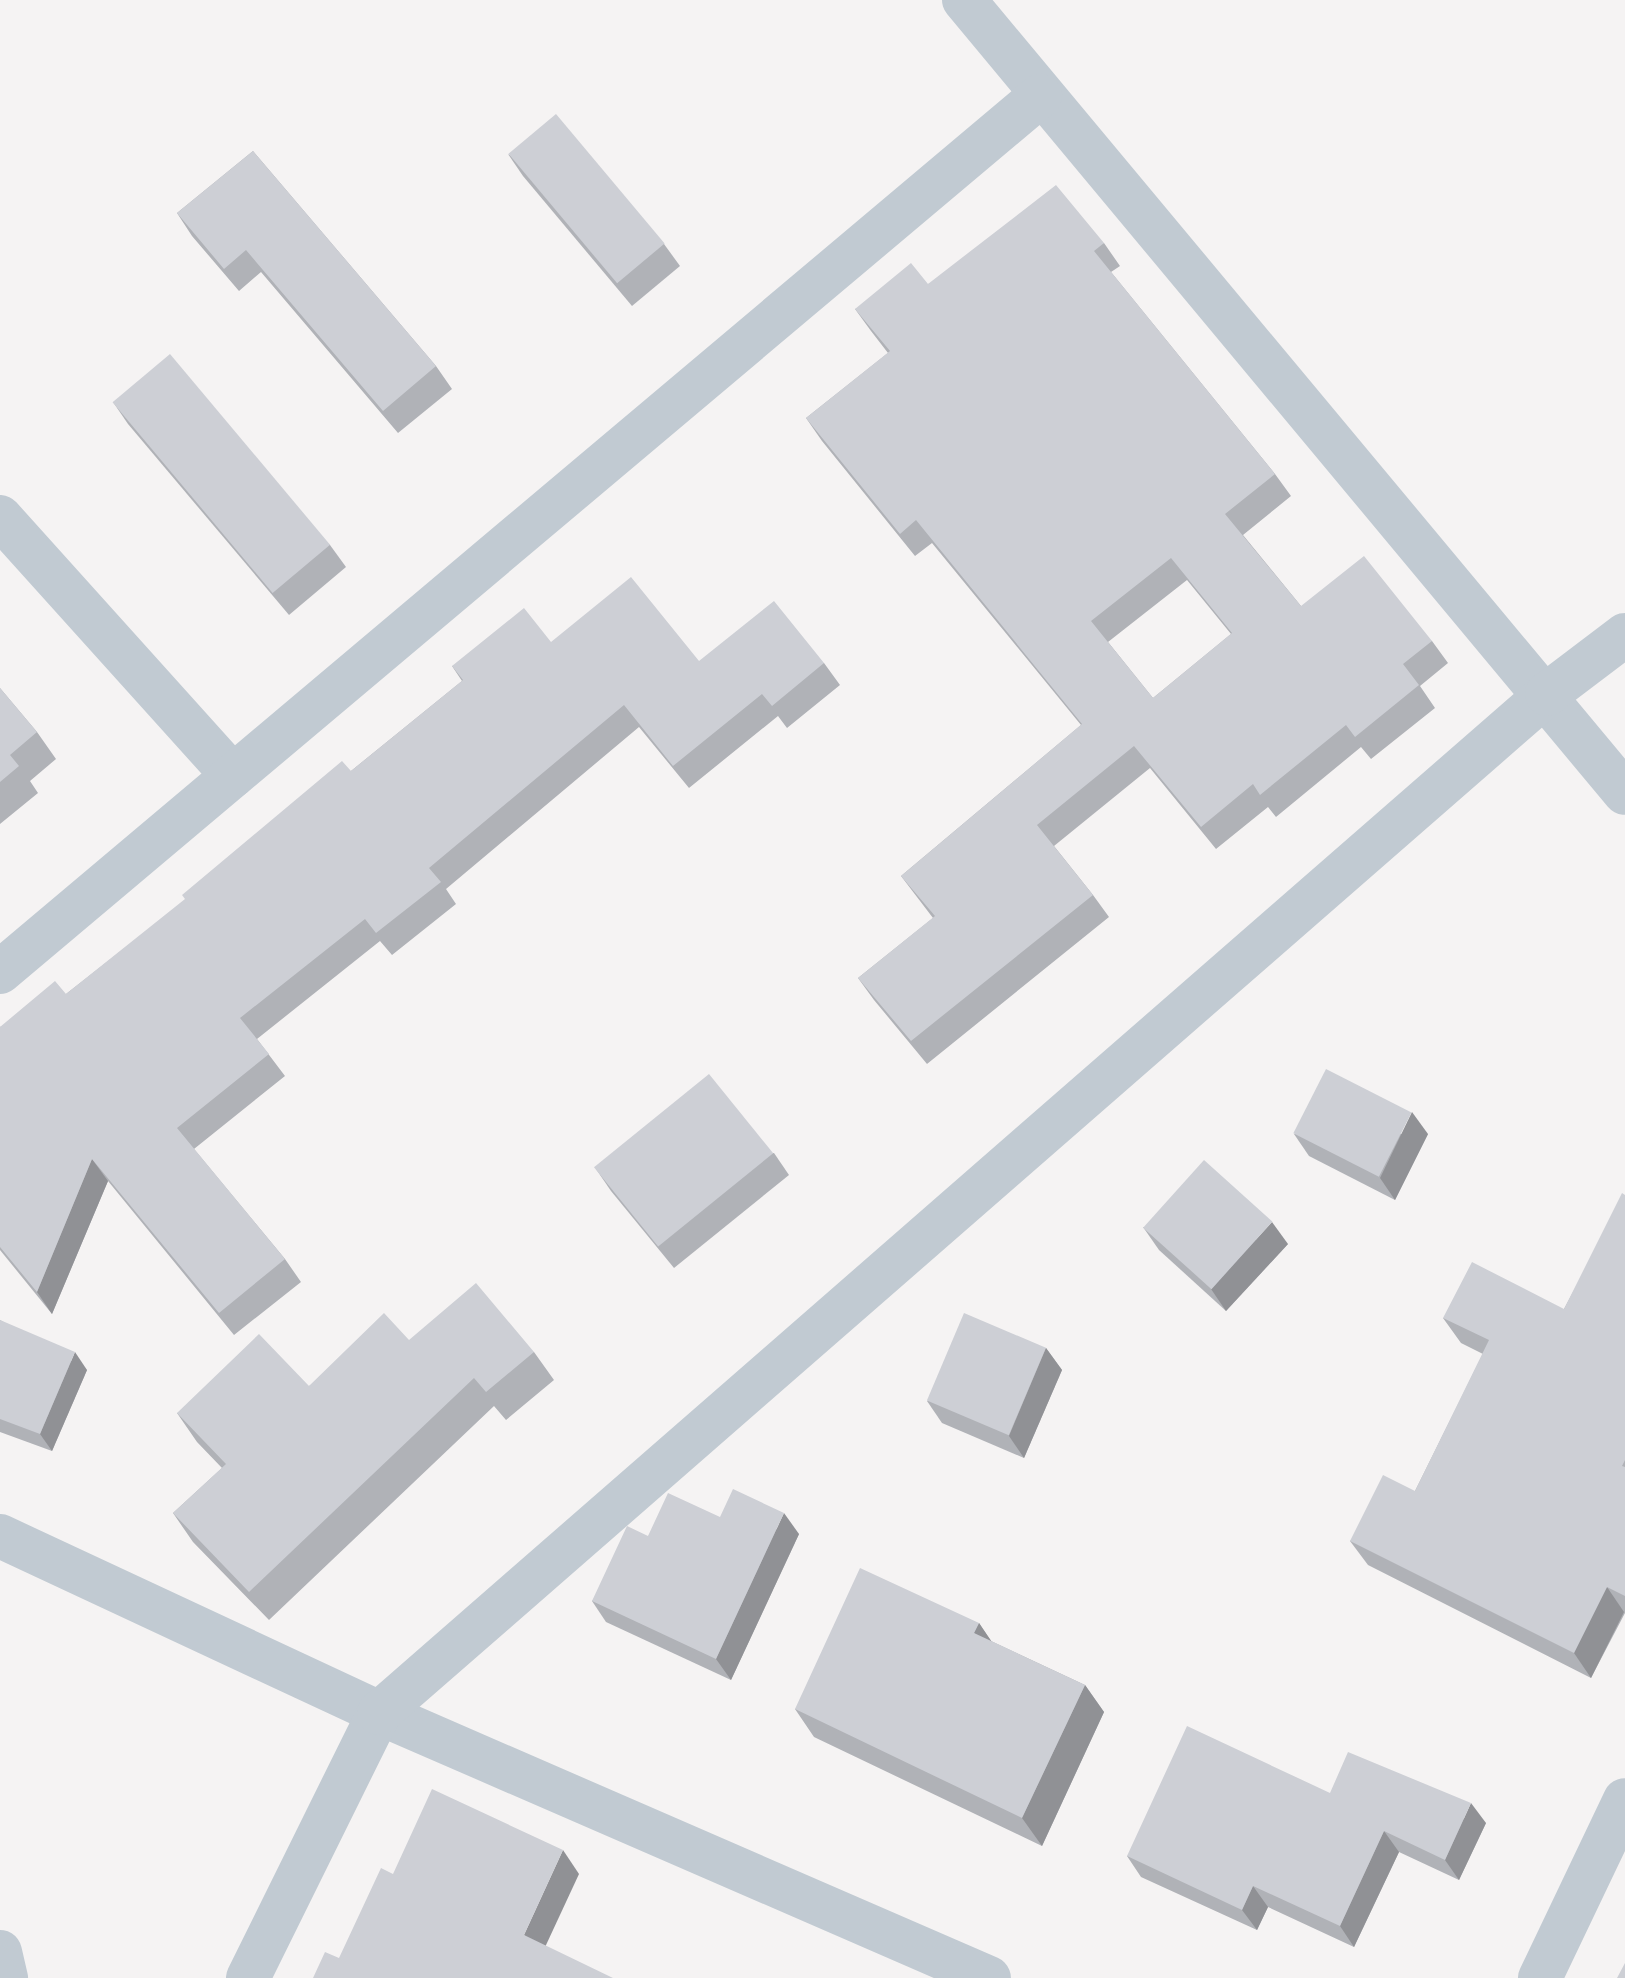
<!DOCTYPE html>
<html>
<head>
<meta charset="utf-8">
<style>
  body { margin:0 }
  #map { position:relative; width:1625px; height:1978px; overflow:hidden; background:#f5f3f3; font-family:"Source Sans 3",sans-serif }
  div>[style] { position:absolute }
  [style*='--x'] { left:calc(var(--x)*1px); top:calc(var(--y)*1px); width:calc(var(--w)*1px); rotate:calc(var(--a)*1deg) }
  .minor>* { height:44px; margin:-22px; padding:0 22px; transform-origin:22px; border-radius:22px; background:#c1cad2 }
  .wall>* { inset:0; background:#b0b2b7 }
  .shaded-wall>* { inset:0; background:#909195 }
  .building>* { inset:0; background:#cdcfd5; transform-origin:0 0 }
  span { translate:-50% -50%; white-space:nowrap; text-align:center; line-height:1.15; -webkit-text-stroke:6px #fff; paint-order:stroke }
</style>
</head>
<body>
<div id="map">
  <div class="minor">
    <i style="--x:964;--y:0;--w:1032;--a:50.19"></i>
    <i style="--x:0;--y:517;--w:348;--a:48"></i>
    <i style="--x:0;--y:972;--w:1360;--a:-40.11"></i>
    <i style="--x:0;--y:1536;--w:418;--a:25"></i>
    <i style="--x:379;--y:1713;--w:665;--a:23.48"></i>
    <i style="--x:0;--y:1952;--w:27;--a:77"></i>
    <i style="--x:248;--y:1978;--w:296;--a:-63.7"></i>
    <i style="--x:379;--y:1713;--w:1550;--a:-41.1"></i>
    <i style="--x:1547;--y:694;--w:98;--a:-37.1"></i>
    <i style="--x:1540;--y:1978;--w:197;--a:-64.5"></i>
  </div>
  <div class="wall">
    <i style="clip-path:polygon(253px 151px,436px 366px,452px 389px,398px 433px,261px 272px,239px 291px,192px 236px,177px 213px)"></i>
    <i style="clip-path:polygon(508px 154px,664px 244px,680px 266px,632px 306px,523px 176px)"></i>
    <i style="clip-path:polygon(evenodd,1104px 243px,1120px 266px,1111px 272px,1275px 474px,1291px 496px,1243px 535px,1301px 606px,1432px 641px,1448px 663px,1420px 686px,1435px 708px,1371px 759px,1361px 747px,1276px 817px,1268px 807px,1216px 849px,1150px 768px,1054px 846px,1093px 895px,1109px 917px,927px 1064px,874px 1000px,858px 978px,933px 918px,901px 876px,1081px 725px,932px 543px,915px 556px,822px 441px,806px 418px,888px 353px,871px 331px,855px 309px,928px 284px,1104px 243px,1187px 580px,1231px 634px,1153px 698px,1108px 642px,1187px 580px)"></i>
    <i style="clip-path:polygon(113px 402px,330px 545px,346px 567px,289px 615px,128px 424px)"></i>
    <i style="clip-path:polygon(551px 642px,699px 661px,824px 663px,840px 685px,787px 728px,778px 716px,689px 788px,639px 727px,446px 889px,456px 904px,392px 955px,380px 941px,257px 1039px,285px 1076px,194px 1149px,285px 1259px,301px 1282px,234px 1335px,108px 1181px,52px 1314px,0 1250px,0 1027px,66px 994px,351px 771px,462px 681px,452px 666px)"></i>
    <i style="clip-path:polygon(0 688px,37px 732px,56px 759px,30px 781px,38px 793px,0 824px)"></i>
    <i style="clip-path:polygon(1294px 1134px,1428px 1134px,1395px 1200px,1309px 1156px)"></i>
    <i style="clip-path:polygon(774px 1153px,789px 1175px,674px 1268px,611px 1191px,596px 1169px)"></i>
    <i style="clip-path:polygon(1625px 1195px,1625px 1613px,1591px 1678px,1368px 1565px,1350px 1541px,1415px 1491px,1483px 1354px,1461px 1343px,1443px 1318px,1564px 1309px)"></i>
    <i style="clip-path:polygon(1143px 1227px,1288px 1244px,1226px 1311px,1159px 1250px)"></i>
    <i style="clip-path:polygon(0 1320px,87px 1370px,52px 1451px,0 1432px)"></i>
    <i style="clip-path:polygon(409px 1340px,534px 1352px,554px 1380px,506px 1420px,494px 1406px,269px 1620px,193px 1542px,173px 1513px,222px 1468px,197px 1442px,177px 1413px,309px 1386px)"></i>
    <i style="clip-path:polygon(1046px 1348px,1062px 1370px,1024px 1458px,942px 1423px,927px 1401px)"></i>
    <i style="clip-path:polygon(720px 1517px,799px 1534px,731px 1680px,606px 1622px,592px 1601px,648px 1536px)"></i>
    <i style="clip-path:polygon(979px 1623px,991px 1641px,1085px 1685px,1104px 1712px,1042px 1846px,814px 1737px,795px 1709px)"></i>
    <i style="clip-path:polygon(1330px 1793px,1486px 1823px,1459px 1880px,1399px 1852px,1354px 1947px,1268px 1907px,1257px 1930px,1141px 1877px,1127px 1856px)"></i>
  </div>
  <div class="shaded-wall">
    <i style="clip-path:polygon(1412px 1112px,1428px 1134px,1395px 1200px,1380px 1178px)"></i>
    <i style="clip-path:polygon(92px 1159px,108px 1181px,52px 1314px,37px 1292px)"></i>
    <i style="clip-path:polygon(1272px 1222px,1288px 1244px,1226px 1311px,1211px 1289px)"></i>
    <i style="clip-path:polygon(1046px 1348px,1062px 1370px,1024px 1458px,1009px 1436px)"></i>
    <i style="clip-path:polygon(75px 1352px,87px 1370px,52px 1451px,40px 1434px)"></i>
    <i style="clip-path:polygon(784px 1513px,799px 1534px,731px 1680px,716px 1659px)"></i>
    <i style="clip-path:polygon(1607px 1587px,1624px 1612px,1591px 1678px,1574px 1653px)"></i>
    <i style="clip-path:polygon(979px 1623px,998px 1651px,974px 1633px)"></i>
    <i style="clip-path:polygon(1085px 1685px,1104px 1712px,1042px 1846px,1022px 1818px)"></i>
    <i style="clip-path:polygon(1471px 1803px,1486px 1823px,1459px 1880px,1445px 1860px)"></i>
    <i style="clip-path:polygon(1384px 1831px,1399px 1852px,1354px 1947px,1340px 1926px)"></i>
    <i style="clip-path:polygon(563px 1850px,579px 1874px,540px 1958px,524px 1935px)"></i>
    <i style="clip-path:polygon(1253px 1886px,1268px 1907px,1257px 1930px,1242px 1910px)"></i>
  </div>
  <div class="building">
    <i style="left:556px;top:114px;width:169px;height:62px;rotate:50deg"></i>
    <i style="clip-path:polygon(253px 151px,436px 366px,383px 411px,246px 250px,224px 269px,177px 213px)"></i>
    <i style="clip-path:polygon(evenodd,1056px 185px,1104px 243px,1094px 251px,1275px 474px,1225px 514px,1301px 606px,1364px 556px,1432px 641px,1403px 664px,1419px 685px,1355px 737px,1346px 725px,1260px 795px,1253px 784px,1201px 827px,1134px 746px,1037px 825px,1093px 895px,911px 1041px,858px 978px,935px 916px,901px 876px,1082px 724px,916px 520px,900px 534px,806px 418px,890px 351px,855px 309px,911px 263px,928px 284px,1056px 185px,1171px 558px,1232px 633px,1153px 698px,1091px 621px,1171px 558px)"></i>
    <i style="left:170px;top:354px;width:249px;height:75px;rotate:50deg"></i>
    <i style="clip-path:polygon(631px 577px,699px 661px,774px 601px,824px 663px,772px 706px,762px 694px,673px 766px,624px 705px,429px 868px,441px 882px,376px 933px,365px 919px,240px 1018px,269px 1054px,177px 1128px,285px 1259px,219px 1313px,92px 1159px,37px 1292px,0 1247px,0 1027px,55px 981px,66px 994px,185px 899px,182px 895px,342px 761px,351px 771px,463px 680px,452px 666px,524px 608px,551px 642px)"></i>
    <i style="clip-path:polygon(0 688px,37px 732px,10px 755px,19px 766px,0 782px)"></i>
    <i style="left:1326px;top:1069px;width:96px;height:72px;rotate:27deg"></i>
    <i style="left:709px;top:1074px;width:102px;height:148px;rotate:51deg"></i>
    <i style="left:1204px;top:1160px;width:92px;height:91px;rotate:42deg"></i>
    <i style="clip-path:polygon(1622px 1193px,1625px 1195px,1625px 1460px,1622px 1466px,1625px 1467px,1625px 1596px,1607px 1587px,1574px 1653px,1350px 1541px,1383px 1475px,1415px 1491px,1489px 1340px,1443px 1318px,1472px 1262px,1564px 1309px)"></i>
    <i style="clip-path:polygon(476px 1283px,534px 1352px,486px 1392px,474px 1378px,249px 1592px,173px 1513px,226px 1464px,177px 1413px,259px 1334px,309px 1386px,384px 1313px,409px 1340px)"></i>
    <i style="left:964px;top:1313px;width:89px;height:95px;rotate:23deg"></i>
    <i style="clip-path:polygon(0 1320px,75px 1352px,40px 1434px,0 1419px)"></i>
    <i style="clip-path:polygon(733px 1489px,784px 1513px,716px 1659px,592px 1601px,627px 1526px,648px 1536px,668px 1493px,720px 1517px)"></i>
    <i style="clip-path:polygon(860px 1568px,979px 1623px,974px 1633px,1085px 1685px,1022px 1818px,795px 1709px)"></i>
    <i style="clip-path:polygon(1187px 1726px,1330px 1793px,1348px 1752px,1471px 1803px,1445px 1860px,1384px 1831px,1340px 1926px,1253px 1886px,1242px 1910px,1127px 1856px)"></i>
    <i style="clip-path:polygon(432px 1789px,563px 1850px,524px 1935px,613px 1978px,313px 1978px,325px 1952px,339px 1958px,381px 1868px,393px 1874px)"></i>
    <i style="clip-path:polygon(1625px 1963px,1625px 1978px,1617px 1978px)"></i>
  </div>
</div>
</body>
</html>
